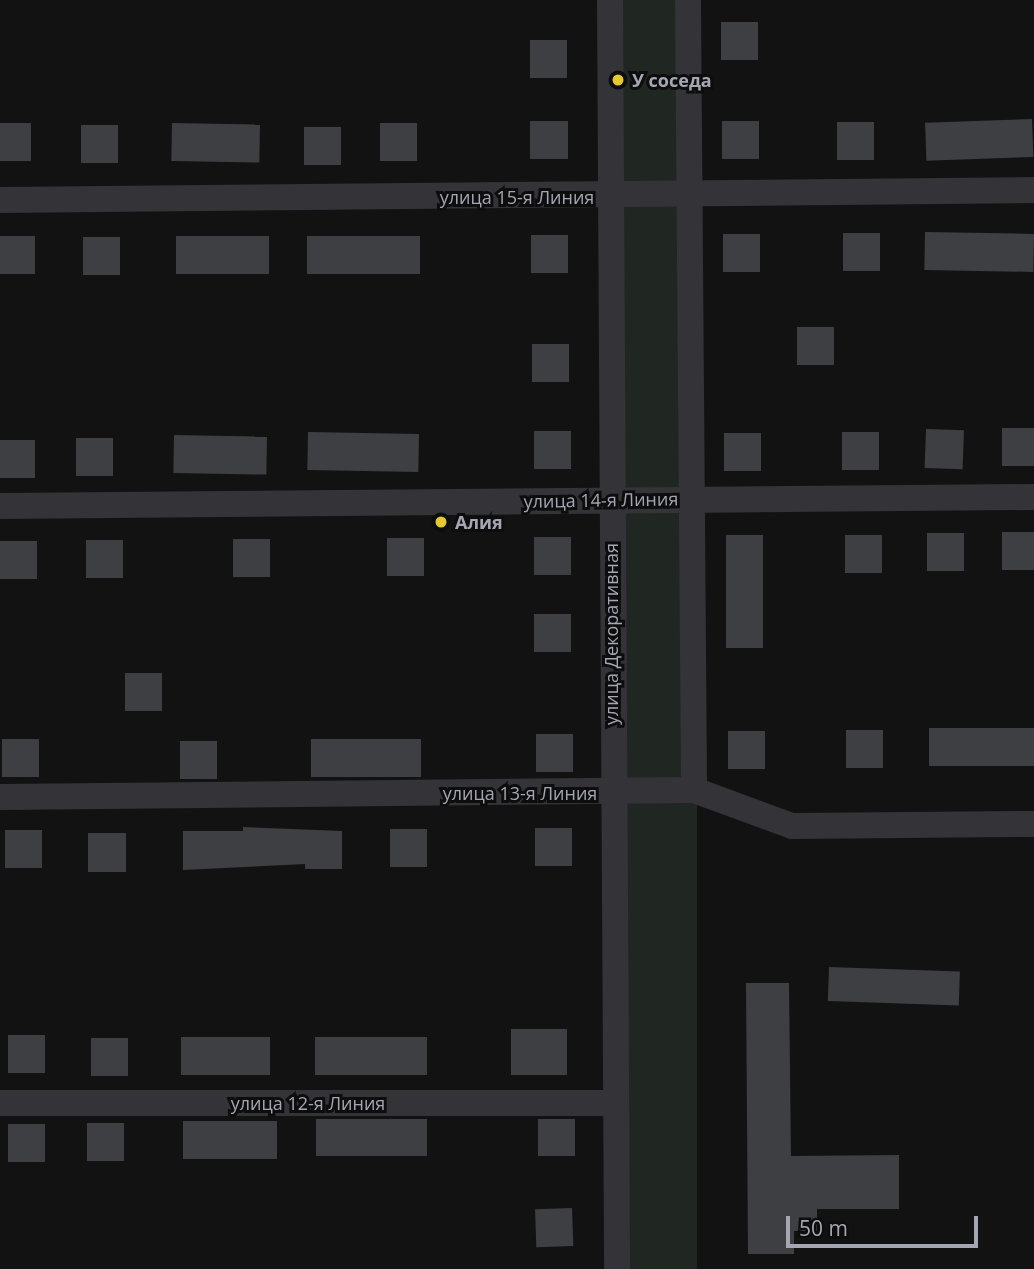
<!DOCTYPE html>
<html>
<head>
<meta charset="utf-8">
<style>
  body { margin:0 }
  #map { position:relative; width:1034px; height:1269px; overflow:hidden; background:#121213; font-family:"Open Sans",sans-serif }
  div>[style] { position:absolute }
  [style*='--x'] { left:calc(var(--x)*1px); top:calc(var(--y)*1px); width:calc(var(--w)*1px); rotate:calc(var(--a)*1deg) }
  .green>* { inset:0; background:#202722; transform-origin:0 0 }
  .building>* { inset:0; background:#3e3f43; transform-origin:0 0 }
  .minor>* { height:26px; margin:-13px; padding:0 13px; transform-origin:13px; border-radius:13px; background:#333338 }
  .dots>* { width:19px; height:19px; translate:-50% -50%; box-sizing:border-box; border:4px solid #0d0d0e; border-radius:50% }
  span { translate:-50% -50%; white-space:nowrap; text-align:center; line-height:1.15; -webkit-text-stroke:6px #0d0d0e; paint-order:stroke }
  .poi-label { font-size:18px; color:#a4a6b3; font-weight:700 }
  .left { translate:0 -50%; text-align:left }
  .street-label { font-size:18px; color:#a4a6b3 }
  .scale { position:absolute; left:786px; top:1216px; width:192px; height:32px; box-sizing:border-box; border:4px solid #a4a6b3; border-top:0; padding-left:9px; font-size:21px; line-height:24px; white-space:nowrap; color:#a4a6b3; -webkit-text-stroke:5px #0d0d0e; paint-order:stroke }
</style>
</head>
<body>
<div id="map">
  <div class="green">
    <i style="left:615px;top:0;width:82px;height:1269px"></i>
  </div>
  <div class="building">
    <i style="left:721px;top:22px;width:37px;height:38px"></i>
    <i style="left:530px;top:40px;width:37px;height:38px"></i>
    <i style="left:1032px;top:119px;width:38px;height:107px;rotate:88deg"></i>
    <i style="left:530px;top:121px;width:38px;height:38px"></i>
    <i style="left:722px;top:121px;width:37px;height:38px"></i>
    <i style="left:837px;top:122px;width:37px;height:38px"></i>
    <i style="left:0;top:123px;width:31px;height:38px"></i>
    <i style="left:172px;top:123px;width:88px;height:38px;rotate:1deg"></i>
    <i style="left:380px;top:123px;width:37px;height:38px"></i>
    <i style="left:81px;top:125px;width:37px;height:38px"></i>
    <i style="left:304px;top:127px;width:37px;height:38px"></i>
    <i style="left:925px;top:232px;width:109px;height:38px;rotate:1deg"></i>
    <i style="left:843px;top:233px;width:37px;height:38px"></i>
    <i style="left:723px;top:234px;width:37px;height:38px"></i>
    <i style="left:568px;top:235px;width:38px;height:37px;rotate:90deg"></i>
    <i style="left:0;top:236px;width:35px;height:38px"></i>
    <i style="left:269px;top:236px;width:38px;height:93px;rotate:90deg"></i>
    <i style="left:420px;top:236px;width:38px;height:113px;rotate:90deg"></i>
    <i style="left:83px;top:237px;width:37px;height:38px"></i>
    <i style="left:797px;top:327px;width:37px;height:38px"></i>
    <i style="left:532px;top:344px;width:37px;height:38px"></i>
    <i style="left:1002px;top:428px;width:32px;height:38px"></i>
    <i style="left:926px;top:429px;width:38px;height:39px;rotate:2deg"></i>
    <i style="left:534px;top:431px;width:37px;height:38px"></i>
    <i style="left:308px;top:432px;width:111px;height:38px;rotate:1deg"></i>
    <i style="left:842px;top:432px;width:37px;height:38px"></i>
    <i style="left:724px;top:433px;width:37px;height:38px"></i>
    <i style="left:174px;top:435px;width:93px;height:38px;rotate:1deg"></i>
    <i style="left:76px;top:438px;width:37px;height:38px"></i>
    <i style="left:0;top:440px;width:35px;height:38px"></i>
    <i style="left:1002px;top:532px;width:32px;height:38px"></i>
    <i style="left:927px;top:533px;width:37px;height:38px"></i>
    <i style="left:726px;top:535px;width:37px;height:113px"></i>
    <i style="left:845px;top:535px;width:37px;height:38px"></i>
    <i style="left:534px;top:537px;width:37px;height:38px"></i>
    <i style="left:387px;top:538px;width:37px;height:38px"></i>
    <i style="left:233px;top:539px;width:37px;height:38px"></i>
    <i style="left:123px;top:540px;width:38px;height:37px;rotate:90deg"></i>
    <i style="left:0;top:541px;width:37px;height:38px"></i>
    <i style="left:534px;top:614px;width:37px;height:38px"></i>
    <i style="left:125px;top:673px;width:37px;height:38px"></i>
    <i style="left:1034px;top:728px;width:38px;height:105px;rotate:90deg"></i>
    <i style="left:846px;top:730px;width:37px;height:38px"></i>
    <i style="left:728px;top:731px;width:37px;height:38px"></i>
    <i style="left:536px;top:734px;width:37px;height:38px"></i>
    <i style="left:2px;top:739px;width:37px;height:38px"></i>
    <i style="left:311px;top:739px;width:110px;height:38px"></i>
    <i style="left:180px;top:741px;width:37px;height:38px"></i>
    <i style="clip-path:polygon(243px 827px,342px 831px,342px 869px,305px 869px,305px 864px,183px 870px,183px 831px,243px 831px)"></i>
    <i style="left:535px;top:828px;width:37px;height:38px"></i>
    <i style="left:390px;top:829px;width:37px;height:38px"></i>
    <i style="left:5px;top:830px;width:37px;height:38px"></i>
    <i style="left:88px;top:833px;width:38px;height:39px"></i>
    <i style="left:829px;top:967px;width:131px;height:34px;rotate:2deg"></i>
    <i style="clip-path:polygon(746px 983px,789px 983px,791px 1156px,899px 1155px,899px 1209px,817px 1209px,817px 1231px,794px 1231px,794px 1254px,748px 1254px)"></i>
    <i style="left:511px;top:1029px;width:56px;height:46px"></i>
    <i style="left:45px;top:1035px;width:38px;height:37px;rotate:90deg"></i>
    <i style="left:270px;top:1037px;width:38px;height:89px;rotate:90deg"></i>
    <i style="left:315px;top:1037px;width:112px;height:38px"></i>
    <i style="left:91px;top:1038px;width:37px;height:38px"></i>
    <i style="left:427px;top:1119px;width:37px;height:111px;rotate:90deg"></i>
    <i style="left:538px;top:1119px;width:37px;height:37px"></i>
    <i style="left:277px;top:1121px;width:38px;height:94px;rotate:90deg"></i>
    <i style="left:87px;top:1123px;width:37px;height:38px"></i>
    <i style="left:8px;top:1124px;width:37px;height:38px"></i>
    <i style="left:572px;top:1208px;width:38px;height:37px;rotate:88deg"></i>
  </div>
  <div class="minor">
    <i style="--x:610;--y:0;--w:1269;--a:89.68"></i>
    <i style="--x:688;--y:0;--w:790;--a:89.56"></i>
    <i style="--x:0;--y:200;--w:1034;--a:-0.55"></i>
    <i style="--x:0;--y:506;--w:1034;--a:-0.5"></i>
    <i style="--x:0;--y:797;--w:694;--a:-0.58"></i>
    <i style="--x:694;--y:790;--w:104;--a:20.2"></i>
    <i style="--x:792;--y:826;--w:242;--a:-0.5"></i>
    <i style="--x:0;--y:1103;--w:615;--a:0"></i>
  </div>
  <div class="dots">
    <i style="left:618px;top:80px;background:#e5c837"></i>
    <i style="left:441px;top:522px;background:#e5c837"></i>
  </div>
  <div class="poi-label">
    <span class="left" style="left:632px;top:80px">У соседа</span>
    <span class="left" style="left:455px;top:522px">Алия</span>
  </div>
  <div class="street-label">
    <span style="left:517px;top:197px">улица 15-я Линия</span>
    <span style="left:601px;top:500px;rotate:-1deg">улица 14-я Линия</span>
    <span style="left:611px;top:634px;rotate:-90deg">улица Декоративная</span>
    <span style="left:520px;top:793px">улица 13-я Линия</span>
    <span style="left:308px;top:1103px">улица 12-я Линия</span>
  </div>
  <div class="scale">50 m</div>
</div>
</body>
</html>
